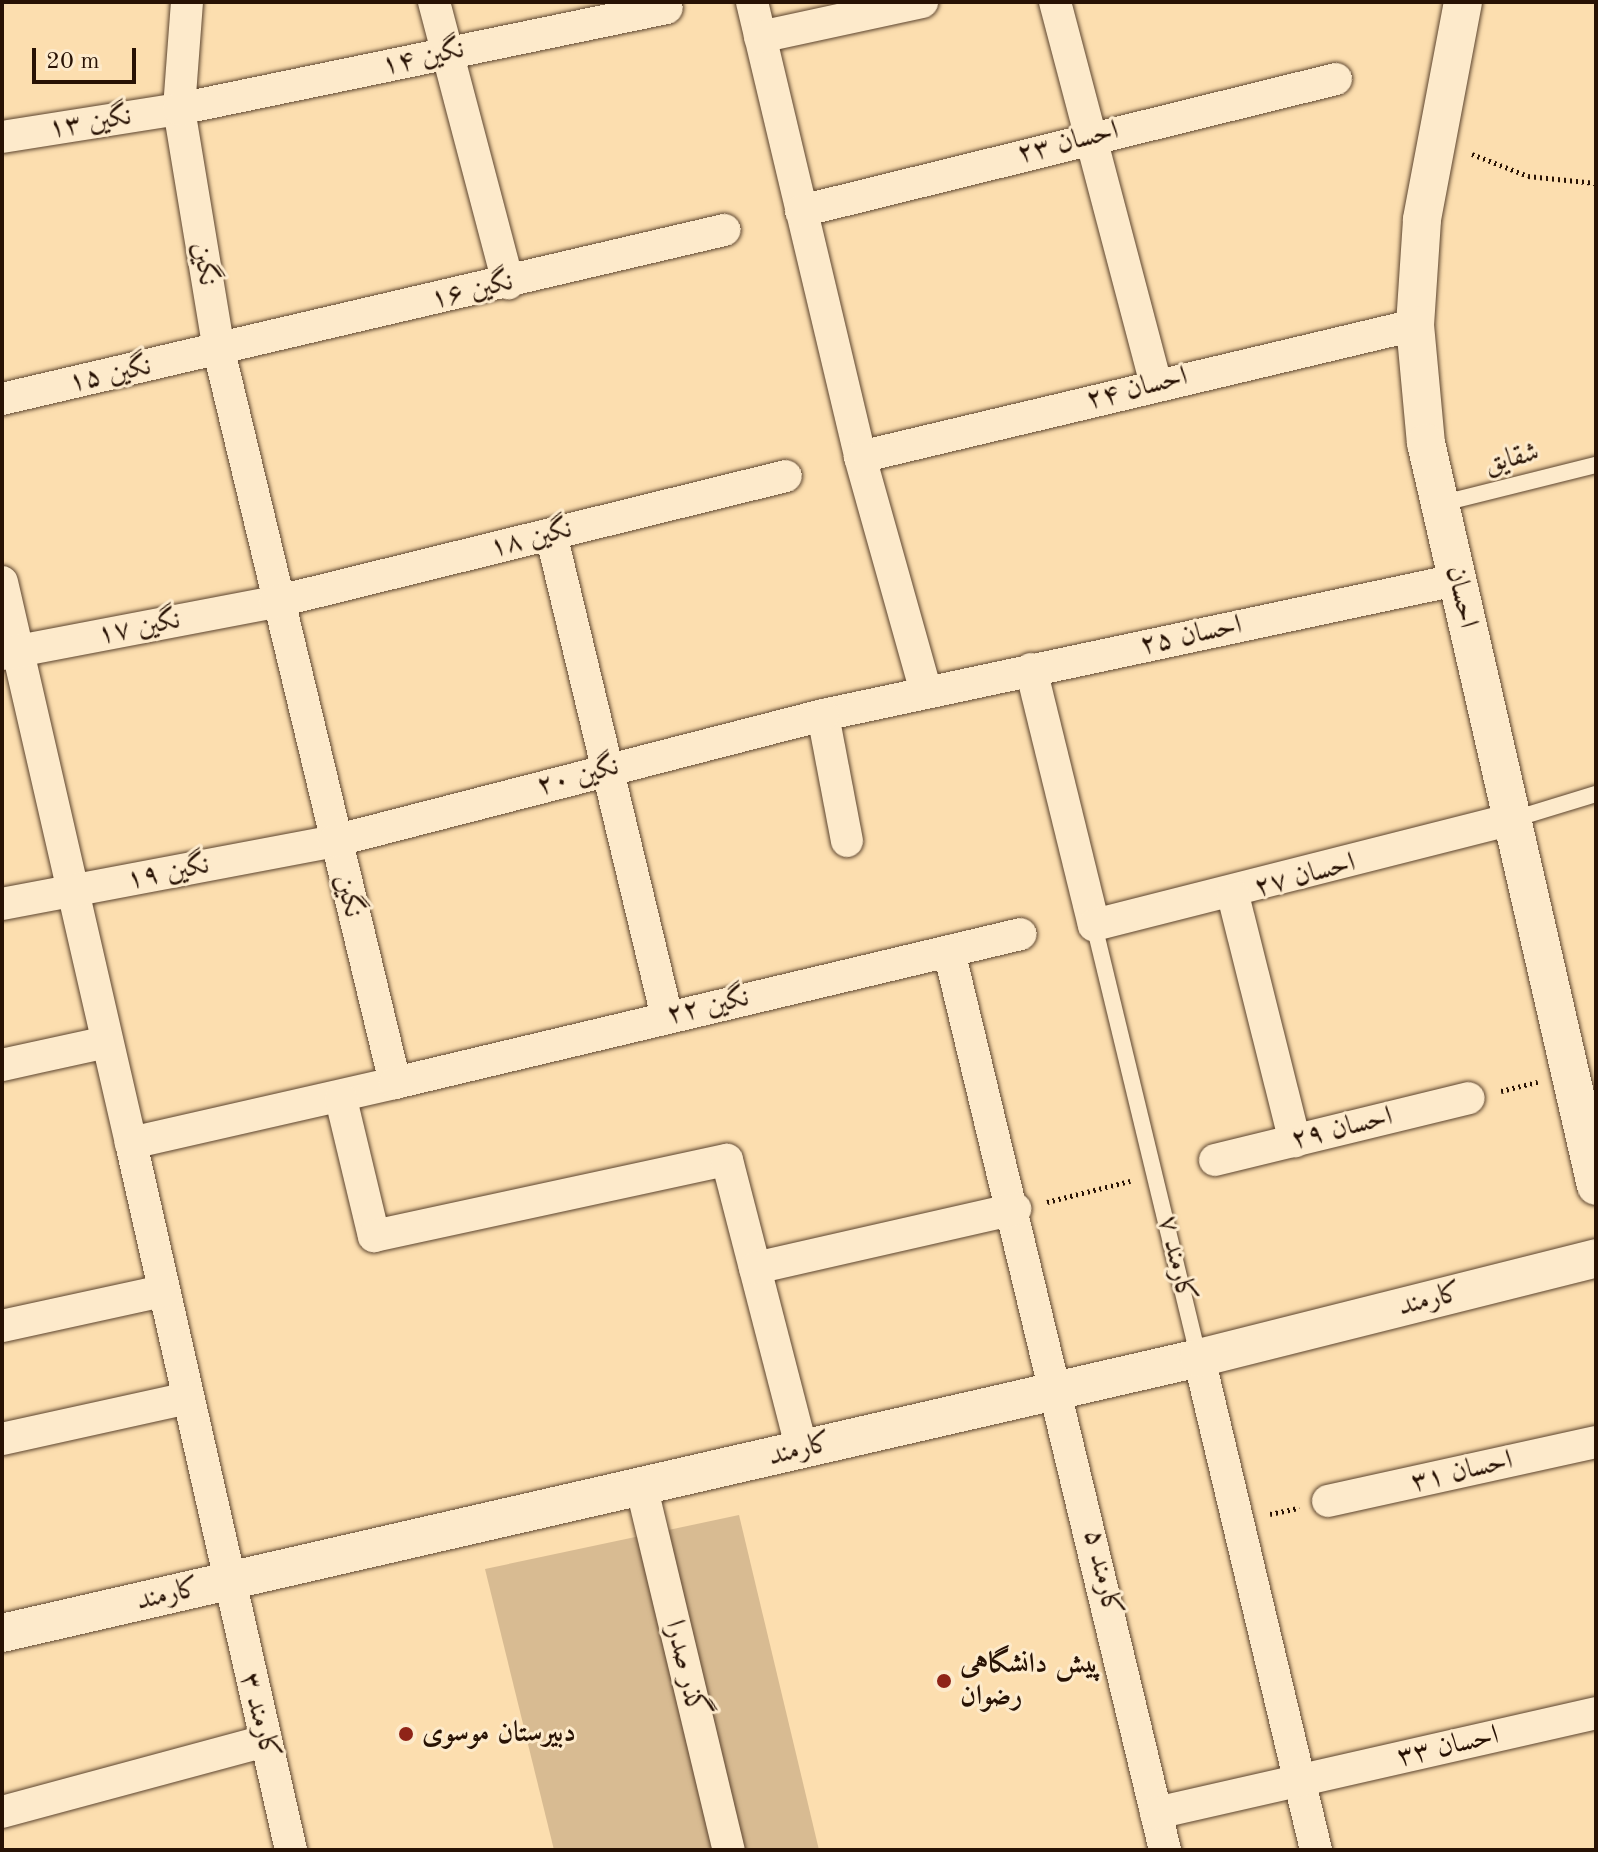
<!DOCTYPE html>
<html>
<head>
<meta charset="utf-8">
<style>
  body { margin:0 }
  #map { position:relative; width:1598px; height:1852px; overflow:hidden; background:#fcdeaf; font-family:"Old Standard TT",Amiri,serif }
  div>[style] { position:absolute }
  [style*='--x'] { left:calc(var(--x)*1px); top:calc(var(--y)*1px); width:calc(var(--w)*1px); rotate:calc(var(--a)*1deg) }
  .green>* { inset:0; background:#d8bb92 }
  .path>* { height:5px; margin-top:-2.5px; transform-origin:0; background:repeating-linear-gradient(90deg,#281204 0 2px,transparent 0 6px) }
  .roads { filter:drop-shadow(0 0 2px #5d452f) drop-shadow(0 0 2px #5d452f) }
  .service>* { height:16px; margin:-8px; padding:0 8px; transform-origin:8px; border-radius:8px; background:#fdeacb }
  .minor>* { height:32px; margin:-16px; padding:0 16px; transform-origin:16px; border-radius:16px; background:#fdeacb }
  .tertiary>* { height:38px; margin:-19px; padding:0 19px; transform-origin:19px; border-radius:19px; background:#fdeacb }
  .dots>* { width:22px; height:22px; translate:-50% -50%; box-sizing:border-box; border:4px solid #fdeacb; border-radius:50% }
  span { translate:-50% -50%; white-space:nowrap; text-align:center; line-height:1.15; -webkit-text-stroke:6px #fdeacb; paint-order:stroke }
  .street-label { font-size:28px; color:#281204 }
  .poi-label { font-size:28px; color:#281204; font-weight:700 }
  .left { translate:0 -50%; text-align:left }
  .frame { position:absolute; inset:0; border:4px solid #281204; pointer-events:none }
  .scale { position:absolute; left:32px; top:48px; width:104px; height:36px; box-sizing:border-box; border:4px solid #281204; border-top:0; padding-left:10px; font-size:24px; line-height:28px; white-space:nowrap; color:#281204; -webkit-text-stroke:6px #fdeacb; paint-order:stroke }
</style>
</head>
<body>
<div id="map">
  <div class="green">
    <i style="clip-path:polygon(739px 1515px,819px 1850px,554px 1850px,485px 1569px)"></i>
  </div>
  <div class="path">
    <i style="--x:1472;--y:154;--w:60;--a:21.4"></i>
    <i style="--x:1528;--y:176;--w:68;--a:5.9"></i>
    <i style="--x:1501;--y:1091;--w:38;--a:-14"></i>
    <i style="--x:1047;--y:1202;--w:86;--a:-14.2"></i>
    <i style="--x:1270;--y:1514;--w:30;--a:-12"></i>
  </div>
  <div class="roads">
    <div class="service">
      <i style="--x:1439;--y:504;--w:162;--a:-14"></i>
      <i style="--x:1514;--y:819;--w:86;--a:-17"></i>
      <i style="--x:1094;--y:925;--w:446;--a:76.4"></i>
    </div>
    <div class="minor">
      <i style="--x:187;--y:2;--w:107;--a:94.3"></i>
      <i style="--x:179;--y:109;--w:245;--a:80.6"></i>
      <i style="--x:219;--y:351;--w:753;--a:76.48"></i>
      <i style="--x:395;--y:1083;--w:271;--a:167.2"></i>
      <i style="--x:131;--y:1143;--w:725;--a:77.25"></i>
      <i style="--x:434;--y:2;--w:291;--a:75.2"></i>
      <i style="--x:752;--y:2;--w:468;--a:76.6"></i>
      <i style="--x:860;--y:457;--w:244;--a:74.3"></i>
      <i style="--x:1055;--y:2;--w:395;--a:75.2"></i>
      <i style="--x:760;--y:37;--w:166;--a:-12.2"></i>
      <i style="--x:2;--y:137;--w:179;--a:-9"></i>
      <i style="--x:179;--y:109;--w:498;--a:-11.7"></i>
      <i style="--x:801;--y:211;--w:551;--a:-13.86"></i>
      <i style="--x:2;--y:399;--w:742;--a:-13.17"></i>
      <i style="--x:860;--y:457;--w:570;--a:-13.38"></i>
      <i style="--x:551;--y:534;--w:497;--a:76.5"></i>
      <i style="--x:2;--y:582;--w:576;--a:77.05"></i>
      <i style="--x:2;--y:654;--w:278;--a:-10.8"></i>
      <i style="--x:275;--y:602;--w:526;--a:-13.85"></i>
      <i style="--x:1031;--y:669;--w:264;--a:76.2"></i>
      <i style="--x:1094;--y:925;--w:433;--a:-14.2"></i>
      <i style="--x:847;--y:841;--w:128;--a:-100.8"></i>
      <i style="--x:823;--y:715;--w:647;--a:-12.04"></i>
      <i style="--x:1233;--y:895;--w:254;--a:75.9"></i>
      <i style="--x:2;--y:904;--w:338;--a:-10.7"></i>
      <i style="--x:334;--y:841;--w:505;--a:-14.45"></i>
      <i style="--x:949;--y:951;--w:925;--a:76.49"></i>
      <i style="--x:2;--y:1065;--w:107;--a:-12.4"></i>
      <i style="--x:395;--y:1083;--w:643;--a:-13.39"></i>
      <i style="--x:341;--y:1099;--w:141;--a:76.5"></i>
      <i style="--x:374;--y:1236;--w:361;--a:-12.2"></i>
      <i style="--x:727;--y:1160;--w:299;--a:75.5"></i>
      <i style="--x:1215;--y:1160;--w:261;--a:-13.7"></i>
      <i style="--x:755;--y:1268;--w:267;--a:-12.8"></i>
      <i style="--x:2;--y:1326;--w:165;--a:-12.3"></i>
      <i style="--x:1199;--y:1358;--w:506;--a:76.62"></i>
      <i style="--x:2;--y:1439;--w:190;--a:-12.4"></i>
      <i style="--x:642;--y:1489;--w:371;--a:76.5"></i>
      <i style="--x:1328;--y:1501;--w:274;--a:-12.4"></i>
      <i style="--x:2;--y:1812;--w:272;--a:-15.1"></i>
      <i style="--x:1156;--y:1813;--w:451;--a:-12.8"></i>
    </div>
    <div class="tertiary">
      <i style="--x:1463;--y:2;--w:222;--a:100.7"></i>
      <i style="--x:1422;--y:220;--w:105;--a:93.8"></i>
      <i style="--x:1415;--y:325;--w:119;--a:84.7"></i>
      <i style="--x:1426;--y:443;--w:762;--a:77.11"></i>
      <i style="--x:2;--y:1633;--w:1228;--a:-12.94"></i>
      <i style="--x:1199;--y:1358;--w:409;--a:-14.1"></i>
    </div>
  </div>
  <div class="dots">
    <i style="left:944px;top:1681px;background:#8f2418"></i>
    <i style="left:406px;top:1734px;background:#8f2418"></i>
  </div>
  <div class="street-label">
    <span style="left:423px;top:58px;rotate:-12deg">نگین ۱۴</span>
    <span style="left:90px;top:123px;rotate:-9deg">نگین ۱۳</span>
    <span style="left:1068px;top:143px;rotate:-14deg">احسان ۲۳</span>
    <span style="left:204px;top:264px;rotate:81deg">نگین</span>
    <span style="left:472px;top:291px;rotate:-13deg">نگین ۱۶</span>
    <span style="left:110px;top:375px;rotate:-12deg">نگین ۱۵</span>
    <span style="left:1137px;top:389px;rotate:-14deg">احسان ۲۴</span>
    <span style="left:1512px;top:459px;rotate:-14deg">شقایق</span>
    <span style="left:531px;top:539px;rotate:-14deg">نگین ۱۸</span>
    <span style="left:1461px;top:597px;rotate:77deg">احسان</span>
    <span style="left:139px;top:628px;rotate:-11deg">نگین ۱۷</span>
    <span style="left:1191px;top:636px;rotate:-12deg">احسان ۲۵</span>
    <span style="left:578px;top:777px;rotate:-15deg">نگین ۲۰</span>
    <span style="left:168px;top:873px;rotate:-11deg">نگین ۱۹</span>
    <span style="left:1305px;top:876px;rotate:-15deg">احسان ۲۷</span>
    <span style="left:348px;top:896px;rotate:76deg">نگین</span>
    <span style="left:708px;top:1007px;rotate:-13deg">نگین ۲۲</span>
    <span style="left:1342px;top:1129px;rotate:-14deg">احسان ۲۹</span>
    <span style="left:1176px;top:1259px;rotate:77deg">کارمند ۷</span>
    <span style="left:1430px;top:1300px;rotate:-14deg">کارمند</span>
    <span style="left:800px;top:1450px;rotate:-14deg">کارمند</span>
    <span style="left:1462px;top:1472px;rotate:-13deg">احسان ۳۱</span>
    <span style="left:1102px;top:1573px;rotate:77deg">کارمند ۵</span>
    <span style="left:168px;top:1595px;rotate:-13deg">کارمند</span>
    <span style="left:685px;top:1669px;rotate:76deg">گذر صدرا</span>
    <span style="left:259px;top:1716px;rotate:76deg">کارمند ۳</span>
    <span style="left:1448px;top:1747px;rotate:-13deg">احسان ۳۳</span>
  </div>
  <div class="poi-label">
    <span class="left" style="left:960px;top:1681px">پیش دانشگاهی<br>رضوان</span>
    <span class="left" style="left:422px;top:1734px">دبیرستان موسوی</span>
  </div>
  <div class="frame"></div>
  <div class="scale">20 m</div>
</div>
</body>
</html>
